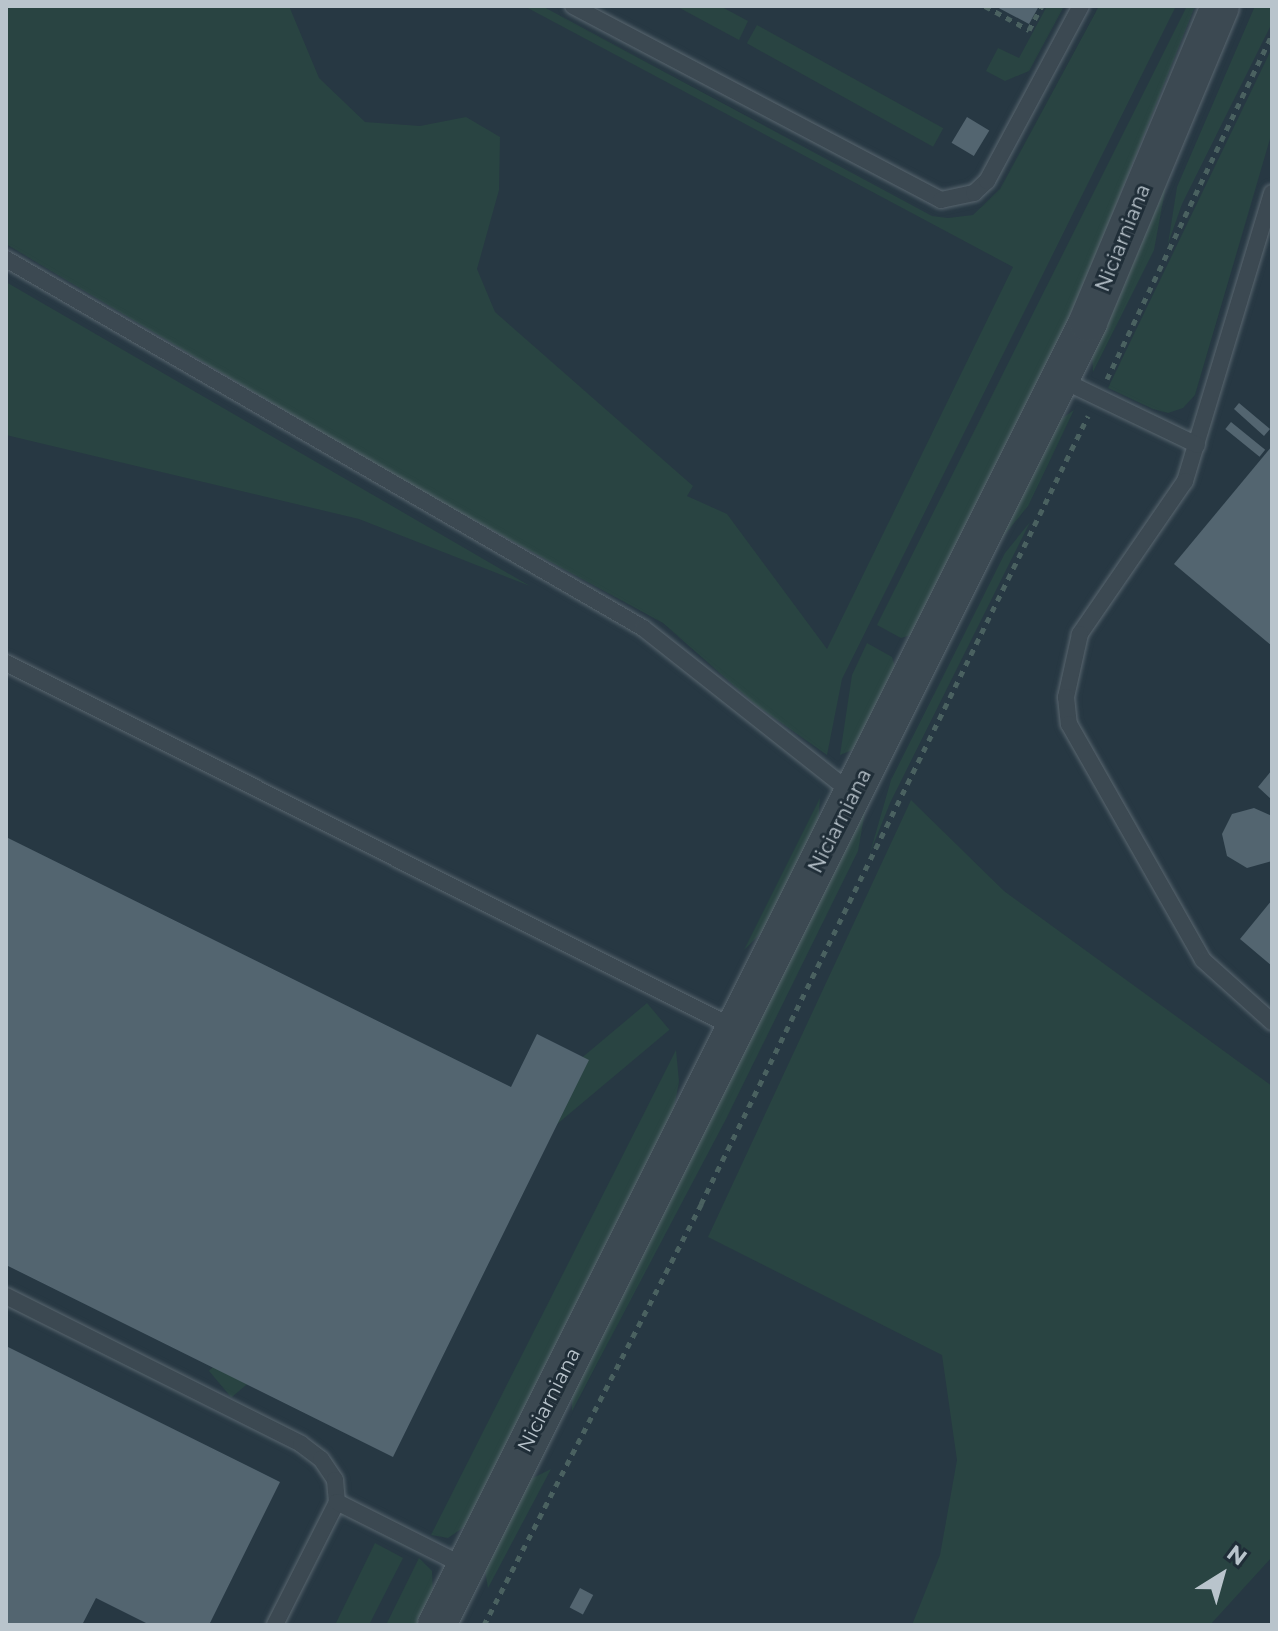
<!DOCTYPE html>
<html>
<head>
<meta charset="utf-8">
<style>
  body { margin:0 }
  #map { position:relative; width:1278px; height:1631px; overflow:hidden; background:#273843; font-family:Montserrat,sans-serif }
  div>[style] { position:absolute }
  [style*='--x'] { left:calc(var(--x)*1px); top:calc(var(--y)*1px); width:calc(var(--w)*1px); rotate:calc(var(--a)*1deg) }
  .green>* { inset:0; background:#294442; transform-origin:0 0 }
  .building>* { inset:0; background:#536570; transform-origin:0 0 }
  .path>* { height:5px; margin-top:-2.5px; transform-origin:0; background:repeating-linear-gradient(90deg,#4a6160 0 6px,transparent 0 12px) }
  .roads { filter:drop-shadow(0 0 2px #5a6770) drop-shadow(0 0 2px #5a6770) }
  .service>* { height:16px; margin:-8px; padding:0 8px; transform-origin:8px; border-radius:8px; background:#3c4952 }
  .tertiary>* { height:38px; margin:-19px; padding:0 19px; transform-origin:19px; border-radius:19px; background:#3c4952 }
  span { translate:-50% -50%; white-space:nowrap; text-align:center; line-height:1.15; -webkit-text-stroke:6px #202e38; paint-order:stroke }
  .street-label { font-size:20px; color:#b9c4cc }
  .frame { position:absolute; inset:0; border:8px solid #b9c4cc; pointer-events:none }
  .north { position:absolute; left:1182px; top:1535px; width:80px; height:80px; -webkit-text-stroke:6px #202e38; paint-order:stroke; rotate:37deg; font-size:22px; font-weight:700; line-height:32px; text-align:center; color:#b9c4cc }
  .north::after { content:''; display:block; margin:auto; width:28px; height:36px; background:#b9c4cc; clip-path:polygon(50% 0,100% 100%,50% 72%,0 100%) }
</style>
</head>
<body>
<div id="map">
  <div class="green">
    <i style="clip-path:polygon(6px 6px,289px 6px,319px 78px,365px 122px,420px 126px,466px 117px,500px 137px,499px 190px,477px 269px,495px 312px,693px 486px,687px 496px,727px 514px,827px 649px,1013px 267px,524px 6px,542px 6px,932px 216px,948px 218px,973px 215px,1000px 189px,1099px 6px,1176px 6px,842px 679px,827px 755px,756px 705px,663px 623px,411px 486px,6px 244px)"></i>
    <i style="clip-path:polygon(676px 6px,720px 6px,748px 21px,739px 40px)"></i>
    <i style="clip-path:polygon(1047px 6px,1064px 6px,1029px 71px,1005px 81px,986px 71px,998px 48px,1019px 58px)"></i>
    <i style="clip-path:polygon(1187px 6px,1195px 6px,1072px 316px,914px 634px,901px 638px,877px 625px)"></i>
    <i style="clip-path:polygon(1255px 6px,1272px 6px,1272px 23px,1182px 204px,1168px 244px,1177px 187px)"></i>
    <i style="left:757px;top:25px;width:213px;height:21px;rotate:29deg"></i>
    <i style="clip-path:polygon(1272px 48px,1272px 132px,1195px 395px,1183px 408px,1168px 413px,1153px 409px,1108px 388px)"></i>
    <i style="clip-path:polygon(1166px 185px,1154px 250px,1093px 372px,1092px 353px)"></i>
    <i style="clip-path:polygon(6px 282px,530px 586px,359px 519px,6px 435px)"></i>
    <i style="clip-path:polygon(1074px 410px,1028px 506px,997px 544px,1058px 421px)"></i>
    <i style="clip-path:polygon(1030px 522px,890px 803px,870px 853px,891px 780px,1005px 553px)"></i>
    <i style="clip-path:polygon(867px 643px,892px 657px,896px 670px,855px 749px,840px 755px,852px 675px)"></i>
    <i style="clip-path:polygon(820px 798px,818px 824px,769px 925px,744px 950px)"></i>
    <i style="clip-path:polygon(911px 800px,1004px 891px,1272px 1086px,1272px 1557px,1210px 1625px,912px 1625px,940px 1555px,957px 1460px,942px 1355px,708px 1237px)"></i>
    <i style="clip-path:polygon(866px 806px,858px 851px,726px 1119px,572px 1411px,572px 1393px)"></i>
    <i style="left:647px;top:1003px;width:35px;height:572px;rotate:50deg"></i>
    <i style="clip-path:polygon(676px 1050px,679px 1082px,672px 1118px,467px 1525px,448px 1538px,431px 1535px)"></i>
    <i style="clip-path:polygon(551px 1469px,488px 1588px,485px 1571px,529px 1480px)"></i>
    <i style="clip-path:polygon(375px 1543px,403px 1558px,369px 1625px,335px 1625px)"></i>
    <i style="clip-path:polygon(419px 1558px,432px 1571px,433px 1593px,417px 1625px,386px 1625px)"></i>
  </div>
  <div class="building">
    <i style="clip-path:polygon(995px 6px,1039px 6px,1029px 24px)"></i>
    <i style="left:967px;top:117px;width:26px;height:30px;rotate:31deg"></i>
    <i style="clip-path:polygon(1239px 403px,1270px 429px,1264px 436px,1234px 409px)"></i>
    <i style="left:1231px;top:422px;width:44px;height:9px;rotate:39deg"></i>
    <i style="clip-path:polygon(1272px 446px,1272px 646px,1174px 564px)"></i>
    <i style="clip-path:polygon(1272px 770px,1272px 800px,1258px 787px)"></i>
    <i style="clip-path:polygon(1254px 808px,1272px 816px,1272px 861px,1247px 868px,1227px 856px,1222px 834px,1232px 814px)"></i>
    <i style="clip-path:polygon(6px 837px,511px 1087px,537px 1034px,589px 1060px,393px 1457px,6px 1265px)"></i>
    <i style="clip-path:polygon(1272px 900px,1272px 966px,1240px 939px)"></i>
    <i style="clip-path:polygon(6px 1346px,280px 1482px,209px 1625px,150px 1625px,96px 1598px,82px 1625px,6px 1625px)"></i>
    <i style="left:580px;top:1588px;width:15px;height:22px;rotate:28deg"></i>
  </div>
  <div class="path">
    <i style="--x:985;--y:6;--w:50;--a:28.6"></i>
    <i style="--x:1029;--y:30;--w:27;--a:-62"></i>
    <i style="--x:1107;--y:379;--w:382;--a:-64.4"></i>
    <i style="--x:484;--y:1625;--w:474;--a:-62.7"></i>
    <i style="--x:701;--y:1204;--w:878;--a:-63.84"></i>
  </div>
  <div class="roads">
    <div class="service">
      <i style="--x:573;--y:6;--w:416;--a:27.8"></i>
      <i style="--x:941;--y:200;--w:34;--a:-12"></i>
      <i style="--x:974;--y:193;--w:18;--a:-43"></i>
      <i style="--x:987;--y:181;--w:199;--a:-61.8"></i>
      <i style="--x:1272;--y:193;--w:301;--a:106.8"></i>
      <i style="--x:1185;--y:481;--w:186;--a:124.5"></i>
      <i style="--x:1080;--y:634;--w:65;--a:102.5"></i>
      <i style="--x:1066;--y:697;--w:27;--a:84"></i>
      <i style="--x:1069;--y:724;--w:271;--a:60.4"></i>
      <i style="--x:1203;--y:960;--w:93;--a:41.9"></i>
      <i style="--x:6;--y:259;--w:736;--a:30.08"></i>
      <i style="--x:643;--y:628;--w:266;--a:38.3"></i>
      <i style="--x:1060;--y:379;--w:152;--a:25.7"></i>
      <i style="--x:6;--y:663;--w:815;--a:26.6"></i>
      <i style="--x:6;--y:1296;--w:330;--a:26.6"></i>
      <i style="--x:301;--y:1444;--w:25;--a:37"></i>
      <i style="--x:321;--y:1459;--w:25;--a:56"></i>
      <i style="--x:335;--y:1480;--w:22;--a:85"></i>
      <i style="--x:337;--y:1502;--w:138;--a:116.8"></i>
      <i style="--x:337;--y:1502;--w:144;--a:26.7"></i>
    </div>
    <div class="tertiary">
      <i style="--x:437;--y:1625;--w:1457;--a:-63.45"></i>
      <i style="--x:1088;--y:322;--w:342;--a:-67.3"></i>
    </div>
  </div>
  <div class="street-label">
    <span style="left:1123px;top:238px;rotate:-68deg">Niciarniana</span>
    <span style="left:840px;top:821px;rotate:-63deg">Niciarniana</span>
    <span style="left:549px;top:1400px;rotate:-63deg">Niciarniana</span>
  </div>
  <div class="frame"></div>
  <div class="north">N</div>
</div>
</body>
</html>
